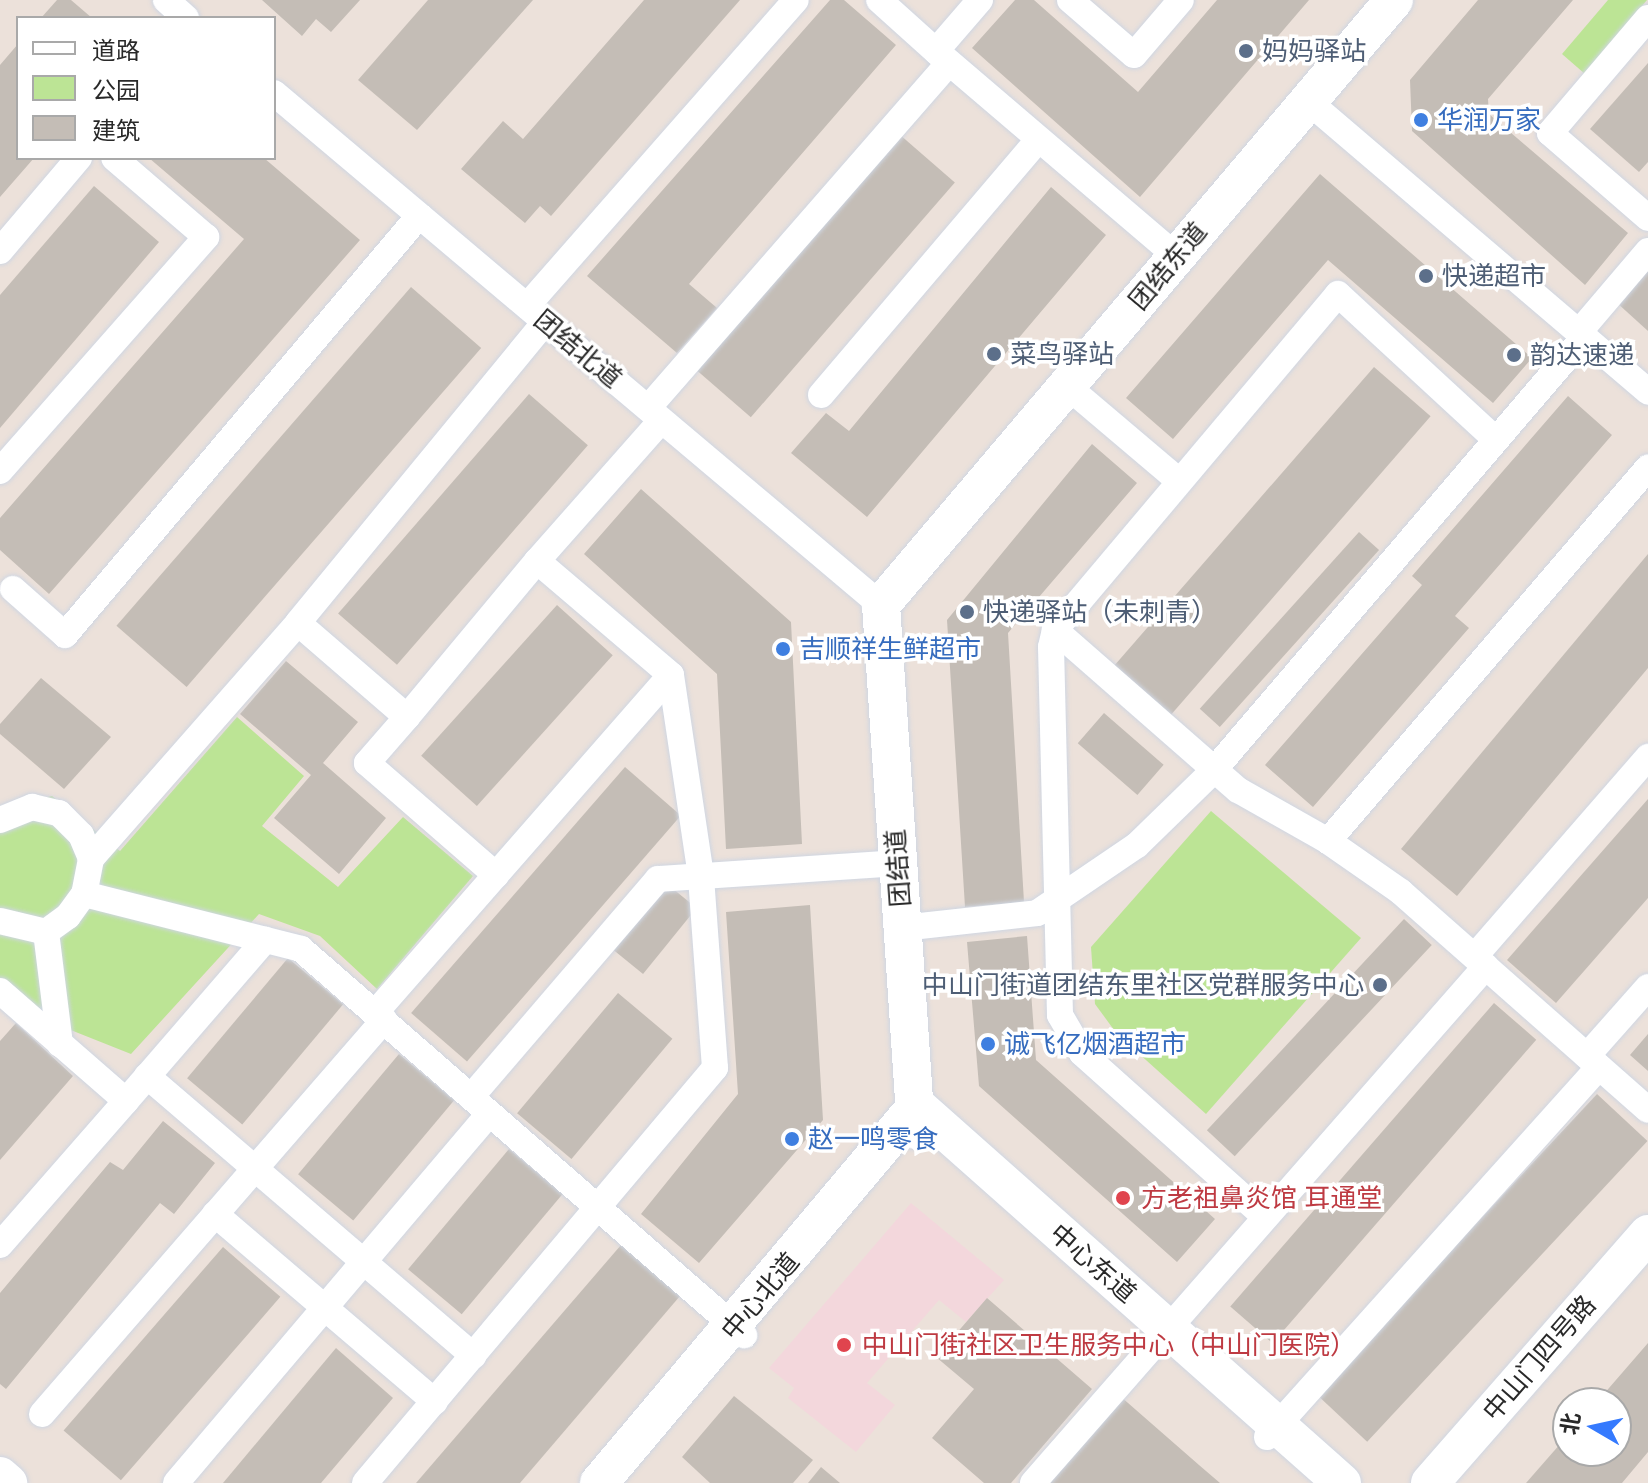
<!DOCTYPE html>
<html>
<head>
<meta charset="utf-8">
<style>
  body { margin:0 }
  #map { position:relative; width:1648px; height:1483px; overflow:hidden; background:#ece1da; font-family:Inter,"Noto Sans SC",sans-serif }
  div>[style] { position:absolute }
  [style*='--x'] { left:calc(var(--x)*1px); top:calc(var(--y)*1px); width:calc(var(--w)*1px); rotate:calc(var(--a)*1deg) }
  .medical>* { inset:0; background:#f3d7dc }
  .green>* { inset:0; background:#bce495 }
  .building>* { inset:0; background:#c4bdb6; transform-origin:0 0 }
  .roads { filter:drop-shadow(0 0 2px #cfd6e2) drop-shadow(0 0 2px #cfd6e2) }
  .street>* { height:26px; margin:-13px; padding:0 13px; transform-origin:13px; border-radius:13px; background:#fff }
  .secondary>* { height:38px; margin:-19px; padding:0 19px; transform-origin:19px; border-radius:19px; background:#fff }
  .dots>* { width:22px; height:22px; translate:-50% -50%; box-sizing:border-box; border:4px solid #fff; border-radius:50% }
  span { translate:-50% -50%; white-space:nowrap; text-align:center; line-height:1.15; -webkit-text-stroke:7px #fff; paint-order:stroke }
  .service-label { font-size:26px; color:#4e5e75 }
  .left { translate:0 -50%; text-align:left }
  .right { translate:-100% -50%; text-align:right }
  .shop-label { font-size:26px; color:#366cbe }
  .street-label { font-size:26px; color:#292929 }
  .health-label { font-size:26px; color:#be3a42 }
  .legend { position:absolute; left:16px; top:16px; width:260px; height:144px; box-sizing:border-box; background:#fff; border:2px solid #a9a9a9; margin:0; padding:10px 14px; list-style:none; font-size:24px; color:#292929 }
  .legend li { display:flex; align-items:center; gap:16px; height:40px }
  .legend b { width:40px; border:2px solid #a9a9a9 }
  .north { position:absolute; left:1552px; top:1387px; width:80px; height:80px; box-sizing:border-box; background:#fff; border:2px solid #a9a9a9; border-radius:50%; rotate:279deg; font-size:22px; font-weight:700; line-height:32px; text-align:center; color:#292929 }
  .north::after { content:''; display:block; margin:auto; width:28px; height:36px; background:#357afe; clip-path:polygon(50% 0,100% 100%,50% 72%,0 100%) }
</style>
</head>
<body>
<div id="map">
  <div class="medical">
    <i style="clip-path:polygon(911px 1203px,1004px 1280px,966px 1322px,939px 1300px,867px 1383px,895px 1405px,856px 1452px,788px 1398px,794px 1388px,769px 1368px)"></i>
  </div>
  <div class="green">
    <i style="clip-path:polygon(1608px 0,1647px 0,1585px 74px,1562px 54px)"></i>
    <i style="clip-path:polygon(237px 717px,304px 776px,262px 826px,338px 887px,403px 817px,473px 876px,377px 989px,320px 936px,259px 914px,131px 1054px,48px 1021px,0 980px,0 809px,52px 796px,120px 851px)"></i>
    <i style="clip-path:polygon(1211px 811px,1361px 938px,1206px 1114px,1117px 1034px,1095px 1004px,1091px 947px)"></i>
  </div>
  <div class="building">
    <i style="clip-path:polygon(57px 0,71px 0,92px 18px,41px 18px)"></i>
    <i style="clip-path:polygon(262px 0,360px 0,331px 32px,316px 19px,302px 36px)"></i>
    <i style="clip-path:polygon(428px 0,533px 0,417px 130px,358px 80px)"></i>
    <i style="clip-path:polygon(644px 0,740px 0,551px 216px,540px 206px,525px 223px,461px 169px,503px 121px,523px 139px)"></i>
    <i style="clip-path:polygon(830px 0,844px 0,896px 45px,689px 284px,717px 308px,677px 353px,587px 276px)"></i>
    <i style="clip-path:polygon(1015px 0,1034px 0,1138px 92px,1217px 0,1309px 0,1140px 197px,972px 48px)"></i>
    <i style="clip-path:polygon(1478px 0,1573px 0,1488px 99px,1489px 114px,1628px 233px,1585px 285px,1412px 131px,1410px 80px)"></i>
    <i style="clip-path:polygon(18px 44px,18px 158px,34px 158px,0 197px,0 65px)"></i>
    <i style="clip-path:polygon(1648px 63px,1648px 162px,1639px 172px,1590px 129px)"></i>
    <i style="left:899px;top:134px;width:74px;height:311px;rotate:41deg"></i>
    <i style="clip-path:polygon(149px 158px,264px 158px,360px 240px,49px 594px,0 550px,0 518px,244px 239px)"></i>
    <i style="clip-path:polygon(1320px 174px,1532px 358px,1493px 403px,1328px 260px,1173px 439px,1126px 398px)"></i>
    <i style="clip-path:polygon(94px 186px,159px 242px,0 428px,0 295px)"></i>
    <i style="clip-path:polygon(1051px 187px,1106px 235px,867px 517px,791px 453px,826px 413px,849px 431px)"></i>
    <i style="clip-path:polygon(1648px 265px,1648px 331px,1616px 302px)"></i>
    <i style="left:411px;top:287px;width:93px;height:449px;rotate:41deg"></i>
    <i style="left:1374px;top:367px;width:75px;height:398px;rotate:41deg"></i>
    <i style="left:529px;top:394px;width:78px;height:291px;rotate:41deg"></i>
    <i style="clip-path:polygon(1568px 396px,1612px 435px,1455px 616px,1469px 628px,1313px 807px,1265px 765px,1422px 585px,1412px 576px)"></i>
    <i style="clip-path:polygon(1092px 444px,1137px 483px,1008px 633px,1024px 902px,965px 907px,947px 620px)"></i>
    <i style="clip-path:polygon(641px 489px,791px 622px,802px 844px,726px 849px,717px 674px,584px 554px)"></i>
    <i style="left:1359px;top:532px;width:27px;height:238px;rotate:42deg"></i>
    <i style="clip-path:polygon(1648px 554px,1648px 668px,1457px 896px,1401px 849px)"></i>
    <i style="left:557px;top:605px;width:75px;height:203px;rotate:42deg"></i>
    <i style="clip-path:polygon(286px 661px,358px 722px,323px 763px,386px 818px,339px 874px,274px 818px,311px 775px,240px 714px)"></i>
    <i style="clip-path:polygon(41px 678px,111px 737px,64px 789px,0 734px,0 724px)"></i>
    <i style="left:1104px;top:713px;width:79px;height:40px;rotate:41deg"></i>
    <i style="left:625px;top:767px;width:74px;height:326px;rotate:41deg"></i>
    <i style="clip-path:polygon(1648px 799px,1648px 898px,1556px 1003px,1507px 960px)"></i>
    <i style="left:667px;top:884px;width:38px;height:85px;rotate:39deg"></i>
    <i style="clip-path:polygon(810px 905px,823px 1120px,699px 1263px,641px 1214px,738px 1094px,726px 912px)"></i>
    <i style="left:1404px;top:919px;width:38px;height:289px;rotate:43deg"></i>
    <i style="clip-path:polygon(1027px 936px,1036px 1060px,1215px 1219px,1177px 1262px,979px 1086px,967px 942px)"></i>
    <i style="left:288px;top:958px;width:72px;height:157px;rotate:40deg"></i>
    <i style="left:618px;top:993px;width:71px;height:157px;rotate:40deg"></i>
    <i style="left:1494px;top:1003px;width:56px;height:402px;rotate:41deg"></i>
    <i style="clip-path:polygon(16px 1023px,73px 1076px,0 1160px,0 1041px)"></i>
    <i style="clip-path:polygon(1648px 1034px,1648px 1071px,1630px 1055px)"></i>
    <i style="left:399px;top:1054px;width:72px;height:157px;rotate:40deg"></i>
    <i style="left:1597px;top:1094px;width:69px;height:411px;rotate:43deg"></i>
    <i style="clip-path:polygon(163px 1121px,215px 1163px,174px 1214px,160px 1203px,6px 1389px,0 1384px,0 1293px,110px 1162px,123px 1170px)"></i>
    <i style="left:509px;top:1149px;width:70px;height:157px;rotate:40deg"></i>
    <i style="clip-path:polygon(621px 1245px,680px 1296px,520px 1483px,416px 1483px)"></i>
    <i style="left:223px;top:1247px;width:76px;height:243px;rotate:41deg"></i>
    <i style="clip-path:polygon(987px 1298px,1092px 1389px,1011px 1483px,984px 1483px,932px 1438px,974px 1389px,936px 1357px)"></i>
    <i style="clip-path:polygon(1648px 1343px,1648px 1452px,1622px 1483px,1526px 1483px,1568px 1435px,1568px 1451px,1616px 1451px,1616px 1403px,1596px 1403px)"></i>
    <i style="clip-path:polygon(336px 1348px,393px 1398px,321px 1483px,223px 1483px)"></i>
    <i style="clip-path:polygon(734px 1396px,813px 1460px,793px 1483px,710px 1483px,682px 1457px)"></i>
    <i style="clip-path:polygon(1120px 1396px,1199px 1465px,1220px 1483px,1045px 1483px)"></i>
    <i style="clip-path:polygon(821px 1467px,840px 1483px,808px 1483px)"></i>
  </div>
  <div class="roads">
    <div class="street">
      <i style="--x:166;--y:0;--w:27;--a:42"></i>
      <i style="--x:980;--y:0;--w:67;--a:130.8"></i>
      <i style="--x:936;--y:51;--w:316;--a:40.5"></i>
      <i style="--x:1070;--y:0;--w:84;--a:40.7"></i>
      <i style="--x:1134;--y:55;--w:72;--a:-49.5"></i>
      <i style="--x:1648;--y:18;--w:151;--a:130.4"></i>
      <i style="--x:1550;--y:133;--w:130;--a:40.9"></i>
      <i style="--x:274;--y:93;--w:794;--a:40.15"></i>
      <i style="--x:1309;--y:102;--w:446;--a:40.5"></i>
      <i style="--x:0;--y:251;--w:122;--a:-49.7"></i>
      <i style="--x:527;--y:306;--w:407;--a:-48.7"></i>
      <i style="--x:545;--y:322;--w:389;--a:129.4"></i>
      <i style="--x:298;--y:623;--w:314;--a:131.3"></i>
      <i style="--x:91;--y:859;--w:36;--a:101"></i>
      <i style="--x:84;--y:894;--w:224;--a:14.2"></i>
      <i style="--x:301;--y:949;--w:588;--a:41.07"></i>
      <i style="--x:1580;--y:331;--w:105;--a:-49.6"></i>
      <i style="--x:1067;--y:386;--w:145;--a:40.3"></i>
      <i style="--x:821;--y:395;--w:335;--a:-49.6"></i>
      <i style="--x:648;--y:408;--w:458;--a:-48.9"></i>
      <i style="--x:949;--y:63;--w:94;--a:-138"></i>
      <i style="--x:0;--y:471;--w:312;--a:-48.6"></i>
      <i style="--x:206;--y:237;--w:121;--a:-139.3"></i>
      <i style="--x:13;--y:589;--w:69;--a:41.5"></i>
      <i style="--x:65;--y:635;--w:549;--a:-49.81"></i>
      <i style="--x:298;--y:623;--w:144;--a:40.8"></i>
      <i style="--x:407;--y:717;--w:203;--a:-50.2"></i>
      <i style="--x:1055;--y:630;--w:243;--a:41.2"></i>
      <i style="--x:1238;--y:790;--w:103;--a:29.5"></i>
      <i style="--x:1328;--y:841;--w:89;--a:34.9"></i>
      <i style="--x:1401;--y:892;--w:329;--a:41.4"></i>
      <i style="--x:407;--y:717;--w:61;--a:131"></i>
      <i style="--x:367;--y:763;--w:171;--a:41"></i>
      <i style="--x:0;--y:820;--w:35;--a:-22"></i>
      <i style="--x:32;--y:807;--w:28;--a:13"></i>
      <i style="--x:59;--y:813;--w:31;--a:45"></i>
      <i style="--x:81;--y:835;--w:26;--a:67"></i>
      <i style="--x:1328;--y:841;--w:492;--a:-49.4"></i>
      <i style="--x:0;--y:921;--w:47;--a:13.4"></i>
      <i style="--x:46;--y:932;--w:27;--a:-36"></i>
      <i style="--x:68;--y:916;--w:27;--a:-54"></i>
      <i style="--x:902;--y:928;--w:136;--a:-6.3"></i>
      <i style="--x:1037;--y:913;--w:121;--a:-34.2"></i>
      <i style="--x:1137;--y:845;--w:107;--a:-44.2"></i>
      <i style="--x:1214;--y:770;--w:571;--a:-49.47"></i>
      <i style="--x:46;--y:932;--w:113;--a:82.9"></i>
      <i style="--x:1475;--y:956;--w:264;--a:-49"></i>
      <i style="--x:0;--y:991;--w:167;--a:41.1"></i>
      <i style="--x:126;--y:1101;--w:213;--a:-49.2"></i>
      <i style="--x:375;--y:1013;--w:449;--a:-48.8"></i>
      <i style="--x:1587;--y:1056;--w:92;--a:-48.5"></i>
      <i style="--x:147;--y:1076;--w:430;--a:40.6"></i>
      <i style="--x:471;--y:1097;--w:287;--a:-49.4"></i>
      <i style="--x:658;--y:879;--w:240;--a:-3.8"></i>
      <i style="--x:215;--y:1214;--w:289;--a:40.5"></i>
      <i style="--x:1263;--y:1215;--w:243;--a:-138.2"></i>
      <i style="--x:1082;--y:1053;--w:44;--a:-120.1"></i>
      <i style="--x:1060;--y:1015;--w:368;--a:-91.4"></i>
      <i style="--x:1051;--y:647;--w:17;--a:-77"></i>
      <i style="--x:1055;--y:630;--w:439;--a:-49.9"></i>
      <i style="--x:1338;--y:294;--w:214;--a:42.7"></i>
      <i style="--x:0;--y:1245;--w:191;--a:-48.8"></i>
      <i style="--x:42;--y:1414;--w:522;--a:-49.04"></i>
      <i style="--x:1267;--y:1437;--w:497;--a:-48.1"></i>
      <i style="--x:176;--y:1483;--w:484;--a:-49.7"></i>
      <i style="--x:365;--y:1483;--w:543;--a:-49.86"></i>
      <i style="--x:715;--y:1068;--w:193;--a:-94.2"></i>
      <i style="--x:701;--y:876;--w:203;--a:-98.5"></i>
      <i style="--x:671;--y:675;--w:176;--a:-139.6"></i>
      <i style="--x:537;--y:561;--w:187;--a:-48.5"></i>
      <i style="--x:1033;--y:1483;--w:687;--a:-48.77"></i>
    </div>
    <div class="secondary">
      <i style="--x:917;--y:1106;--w:568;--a:41.57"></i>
      <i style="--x:916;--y:1130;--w:526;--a:-93.81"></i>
      <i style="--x:881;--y:605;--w:793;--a:-49.7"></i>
      <i style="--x:0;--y:1476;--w:11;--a:41"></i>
      <i style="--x:599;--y:1483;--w:493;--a:-49.9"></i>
      <i style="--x:1430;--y:1483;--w:331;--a:-48.8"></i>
    </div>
  </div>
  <div class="dots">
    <i style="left:1246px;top:51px;background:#5c6f8a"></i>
    <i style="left:1421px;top:120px;background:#3f7fe0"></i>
    <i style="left:1426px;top:276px;background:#5c6f8a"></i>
    <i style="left:994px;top:354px;background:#5c6f8a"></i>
    <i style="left:1514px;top:355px;background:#5c6f8a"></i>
    <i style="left:967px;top:612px;background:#5c6f8a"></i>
    <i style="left:783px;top:649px;background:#3f7fe0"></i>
    <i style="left:1380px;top:985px;background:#5c6f8a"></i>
    <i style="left:988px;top:1044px;background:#3f7fe0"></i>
    <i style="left:792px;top:1139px;background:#3f7fe0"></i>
    <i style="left:1123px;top:1198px;background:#e0444e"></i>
    <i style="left:844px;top:1345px;background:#e0444e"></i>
  </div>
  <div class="service-label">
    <span class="left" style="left:1262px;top:51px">妈妈驿站</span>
    <span class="left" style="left:1442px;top:276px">快递超市</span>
    <span class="left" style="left:1010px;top:354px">菜鸟驿站</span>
    <span class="left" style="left:1530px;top:355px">韵达速递</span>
    <span class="left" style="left:983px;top:612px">快递驿站（未刺青）</span>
    <span class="right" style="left:1364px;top:985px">中山门街道团结东里社区党群服务中心</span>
  </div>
  <div class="shop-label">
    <span class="left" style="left:1437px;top:120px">华润万家</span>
    <span class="left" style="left:799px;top:649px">吉顺祥生鲜超市</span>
    <span class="left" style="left:1004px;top:1044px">诚飞亿烟酒超市</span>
    <span class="left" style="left:808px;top:1139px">赵一鸣零食</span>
  </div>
  <div class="street-label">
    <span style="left:1168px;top:266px;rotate:-50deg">团结东道</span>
    <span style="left:578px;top:349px;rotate:40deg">团结北道</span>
    <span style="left:898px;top:868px;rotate:-94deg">团结道</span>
    <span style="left:1093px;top:1263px;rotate:41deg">中心东道</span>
    <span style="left:760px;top:1296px;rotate:-50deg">中心北道</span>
    <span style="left:1539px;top:1358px;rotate:-49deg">中山门四号路</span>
  </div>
  <div class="health-label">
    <span class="left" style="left:1141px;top:1198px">方老祖鼻炎馆 耳通堂</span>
    <span class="left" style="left:862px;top:1345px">中山门街社区卫生服务中心（中山门医院）</span>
  </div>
  <ul class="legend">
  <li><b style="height:10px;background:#fff"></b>道路</li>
  <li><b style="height:22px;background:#bce495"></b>公园</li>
  <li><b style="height:22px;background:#c4bdb6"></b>建筑</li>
  </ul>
  <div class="north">北</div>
</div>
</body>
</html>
